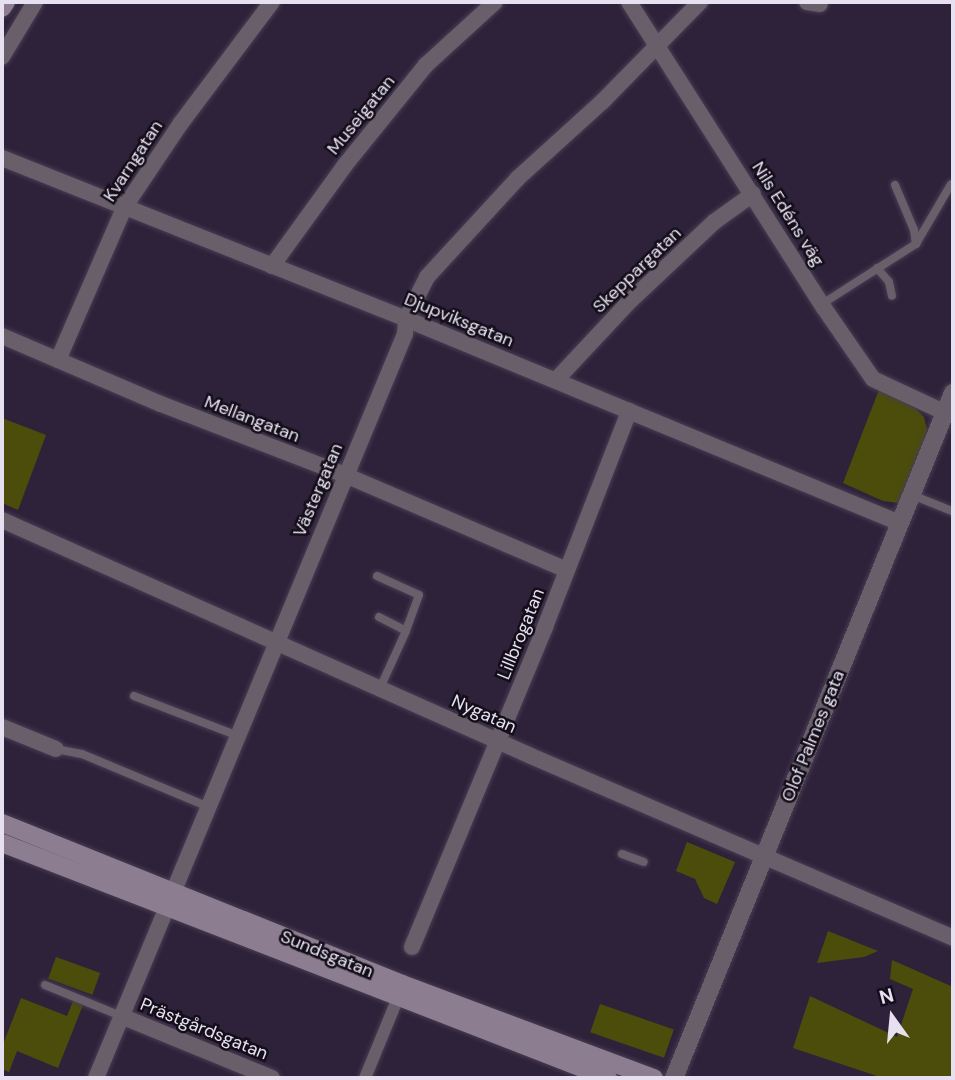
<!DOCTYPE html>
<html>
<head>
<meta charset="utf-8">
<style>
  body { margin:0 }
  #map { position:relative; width:955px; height:1080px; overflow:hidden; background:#2e223a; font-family:"DM Sans",sans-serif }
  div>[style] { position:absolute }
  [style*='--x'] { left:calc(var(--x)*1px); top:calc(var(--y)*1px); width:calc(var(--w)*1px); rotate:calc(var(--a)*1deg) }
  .green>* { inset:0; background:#4c4d0a; transform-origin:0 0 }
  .roads { filter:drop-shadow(0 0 2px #483d53) drop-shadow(0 0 2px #483d53) }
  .service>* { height:8px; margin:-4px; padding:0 4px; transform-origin:4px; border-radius:4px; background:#685f6a }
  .pedestrian>* { height:12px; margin:-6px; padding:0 6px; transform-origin:6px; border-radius:6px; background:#685f6a }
  .minor>* { height:16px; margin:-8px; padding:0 8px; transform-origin:8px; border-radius:8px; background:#685f6a }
  .tertiary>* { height:18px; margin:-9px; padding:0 9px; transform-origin:9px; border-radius:9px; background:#685f6a }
  .secondary>* { height:18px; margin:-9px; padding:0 9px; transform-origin:9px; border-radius:9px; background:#8c7e90 }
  span { translate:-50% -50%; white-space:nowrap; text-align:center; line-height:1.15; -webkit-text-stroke:5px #130e19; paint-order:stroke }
  .street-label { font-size:18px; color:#e7e0f0 }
  .frame { position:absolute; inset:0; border:4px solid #e7e0f0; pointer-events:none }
  .north { position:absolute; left:857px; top:982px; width:70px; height:70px; -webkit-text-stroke:5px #130e19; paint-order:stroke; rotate:345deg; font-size:19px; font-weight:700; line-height:28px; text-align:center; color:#e7e0f0 }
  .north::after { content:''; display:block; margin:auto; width:24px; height:32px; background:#e7e0f0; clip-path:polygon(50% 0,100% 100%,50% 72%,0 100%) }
</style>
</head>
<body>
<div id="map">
  <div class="green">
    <i style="clip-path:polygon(880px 387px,916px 409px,924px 417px,928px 433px,899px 503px,883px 501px,843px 483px)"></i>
    <i style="clip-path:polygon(2px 418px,46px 435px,18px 510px,2px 503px)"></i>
    <i style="clip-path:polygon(687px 842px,735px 862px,717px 904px,704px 898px,695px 879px,676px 871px)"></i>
    <i style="clip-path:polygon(828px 931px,878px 951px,864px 957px,817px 963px)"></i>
    <i style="left:56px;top:957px;width:47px;height:23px;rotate:20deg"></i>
    <i style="clip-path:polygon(892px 960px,953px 987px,953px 1078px,883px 1078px,793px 1048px,810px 996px,897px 1037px,913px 989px,890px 979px)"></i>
    <i style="clip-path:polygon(21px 998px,67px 1016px,73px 1001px,83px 1005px,58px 1068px,17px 1051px,9px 1072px,2px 1069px,2px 1047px)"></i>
    <i style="left:600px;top:1004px;width:78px;height:30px;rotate:19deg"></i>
  </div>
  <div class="roads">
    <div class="service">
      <i style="--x:895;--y:185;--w:49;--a:67.1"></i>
      <i style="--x:914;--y:230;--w:14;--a:82"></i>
      <i style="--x:877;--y:268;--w:18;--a:49"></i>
      <i style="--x:889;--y:282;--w:14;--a:78"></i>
      <i style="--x:822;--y:304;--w:112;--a:-32.6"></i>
      <i style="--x:916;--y:244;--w:69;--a:-59.7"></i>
      <i style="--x:912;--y:495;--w:43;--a:21.8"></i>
      <i style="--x:377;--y:576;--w:46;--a:24.3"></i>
      <i style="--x:419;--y:595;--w:38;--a:110"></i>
      <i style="--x:379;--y:617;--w:30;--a:27"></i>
      <i style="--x:406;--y:631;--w:63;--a:114.5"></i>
      <i style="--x:134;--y:696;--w:111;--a:21"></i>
      <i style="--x:56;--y:749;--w:26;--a:11"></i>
      <i style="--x:82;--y:754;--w:138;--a:22.7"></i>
      <i style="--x:622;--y:854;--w:23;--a:20"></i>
      <i style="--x:45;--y:985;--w:82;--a:22.2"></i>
    </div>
    <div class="pedestrian">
      <i style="--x:365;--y:1078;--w:79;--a:-67.7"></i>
    </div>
    <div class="minor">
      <i style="--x:629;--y:2;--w:363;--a:57.5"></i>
      <i style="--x:824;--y:308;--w:86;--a:55.4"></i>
      <i style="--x:873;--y:379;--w:81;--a:25"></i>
      <i style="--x:807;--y:2;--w:13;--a:9"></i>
      <i style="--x:2;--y:57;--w:64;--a:-59"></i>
      <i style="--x:2;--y:158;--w:435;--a:21.7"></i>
      <i style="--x:406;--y:319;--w:534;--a:22.44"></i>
      <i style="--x:272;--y:266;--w:125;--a:-54.1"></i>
      <i style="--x:345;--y:165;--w:129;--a:-51"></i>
      <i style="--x:426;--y:65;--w:93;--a:-42.4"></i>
      <i style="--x:2;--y:336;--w:173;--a:23.2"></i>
      <i style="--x:161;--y:404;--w:197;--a:21.1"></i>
      <i style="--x:345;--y:475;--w:241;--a:23.2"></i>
      <i style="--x:58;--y:360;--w:166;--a:-66.5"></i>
      <i style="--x:124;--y:208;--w:102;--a:-56.2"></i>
      <i style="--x:181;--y:123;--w:151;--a:-53.1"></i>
      <i style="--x:556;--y:380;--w:105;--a:-46.9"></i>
      <i style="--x:628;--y:303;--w:118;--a:-43.3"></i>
      <i style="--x:714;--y:222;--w:48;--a:-35.7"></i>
      <i style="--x:2;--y:520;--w:579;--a:24.04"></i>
      <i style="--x:531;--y:756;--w:460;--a:23.3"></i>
      <i style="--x:2;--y:727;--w:58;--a:22.2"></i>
      <i style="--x:412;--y:947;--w:347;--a:-67.4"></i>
      <i style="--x:545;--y:627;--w:232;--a:-68.7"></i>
      <i style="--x:121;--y:1016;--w:163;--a:22.3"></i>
      <i style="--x:96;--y:1078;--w:806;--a:-67.45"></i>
      <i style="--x:405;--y:334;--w:15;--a:-86"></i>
      <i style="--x:406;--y:319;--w:47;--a:-63.4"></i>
      <i style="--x:427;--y:277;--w:134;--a:-47.4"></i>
      <i style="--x:518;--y:178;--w:115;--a:-42.2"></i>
      <i style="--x:603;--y:101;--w:139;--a:-45.6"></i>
    </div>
    <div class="tertiary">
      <i style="--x:674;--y:1078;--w:740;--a:-67.84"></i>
    </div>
    <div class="secondary">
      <i style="--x:2;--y:8;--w:7;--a:-56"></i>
      <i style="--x:2;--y:823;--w:431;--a:21.9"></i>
      <i style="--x:402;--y:984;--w:269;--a:20.5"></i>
      <i style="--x:2;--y:843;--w:650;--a:21.2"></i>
    </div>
  </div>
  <div class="street-label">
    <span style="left:361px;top:115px;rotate:-51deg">Museigatan</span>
    <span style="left:133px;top:161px;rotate:-57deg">Kvarngatan</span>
    <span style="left:788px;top:214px;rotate:58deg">Nils Edéns väg</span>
    <span style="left:637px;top:270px;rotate:-44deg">Skeppargatan</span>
    <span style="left:459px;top:320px;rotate:22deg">Djupviksgatan</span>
    <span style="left:252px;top:419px;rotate:21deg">Mellangatan</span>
    <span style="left:318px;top:490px;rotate:-67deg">Västergatan</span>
    <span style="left:521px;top:634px;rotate:-68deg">Lillbrogatan</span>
    <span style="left:484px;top:714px;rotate:24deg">Nygatan</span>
    <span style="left:813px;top:736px;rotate:-68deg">Olof Palmes gata</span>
    <span style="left:327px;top:954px;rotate:22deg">Sundsgatan</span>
    <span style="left:204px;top:1029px;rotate:22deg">Prästgårdsgatan</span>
  </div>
  <div class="frame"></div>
  <div class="north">N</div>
</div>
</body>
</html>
